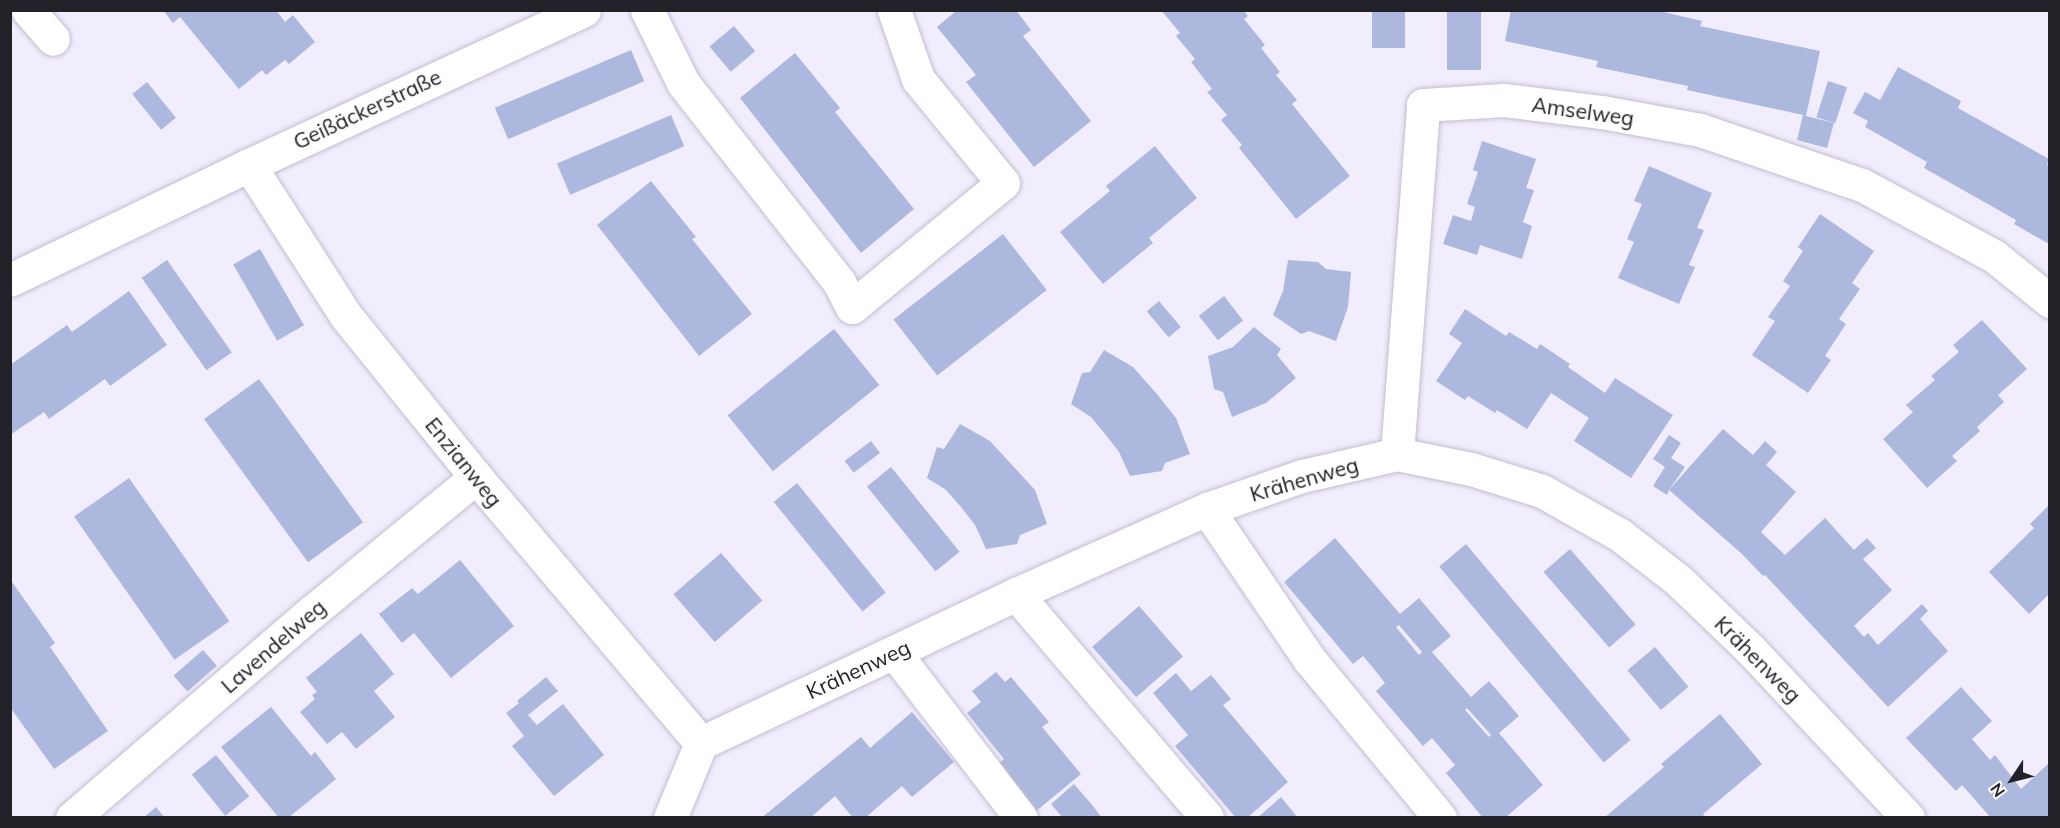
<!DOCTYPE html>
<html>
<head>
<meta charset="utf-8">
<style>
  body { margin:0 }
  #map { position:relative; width:2060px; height:828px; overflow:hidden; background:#f2edfd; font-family:Mulish,sans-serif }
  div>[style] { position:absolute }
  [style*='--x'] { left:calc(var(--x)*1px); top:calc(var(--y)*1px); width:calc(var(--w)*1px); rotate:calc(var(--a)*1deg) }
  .building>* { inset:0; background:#adb8de; transform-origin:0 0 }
  .roads { filter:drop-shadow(0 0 2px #c3bdd0) drop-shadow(0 0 2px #c3bdd0) }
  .minor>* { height:33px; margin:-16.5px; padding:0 16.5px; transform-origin:16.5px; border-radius:16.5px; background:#fff }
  span { translate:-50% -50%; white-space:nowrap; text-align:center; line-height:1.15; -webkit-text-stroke:4.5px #fdfdfd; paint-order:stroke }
  .street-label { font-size:21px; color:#232128 }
  .frame { position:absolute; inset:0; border:12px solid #232128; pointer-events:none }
  .north { position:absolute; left:1982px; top:750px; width:60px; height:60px; -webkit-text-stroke:4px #fdfdfd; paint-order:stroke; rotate:235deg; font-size:16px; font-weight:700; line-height:24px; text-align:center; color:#232128 }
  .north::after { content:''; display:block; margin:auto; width:21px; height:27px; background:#232128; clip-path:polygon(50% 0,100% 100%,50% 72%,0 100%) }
</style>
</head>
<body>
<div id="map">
  <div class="building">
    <i style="clip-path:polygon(163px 10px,276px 10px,285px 22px,293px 15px,315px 42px,289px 64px,285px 60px,266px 75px,262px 70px,239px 89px,180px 17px,173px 23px)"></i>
    <i style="clip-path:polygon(957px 10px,1016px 10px,1031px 30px,1023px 36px,1091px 121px,1034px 167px,966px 82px,976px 75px,937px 27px)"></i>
    <i style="clip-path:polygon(1161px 10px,1243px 10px,1248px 16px,1244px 19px,1265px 45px,1261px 48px,1280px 72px,1276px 75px,1297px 100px,1292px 104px,1350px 176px,1296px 219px,1239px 148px,1242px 145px,1221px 120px,1227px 115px,1207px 92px,1212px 89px,1191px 62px,1195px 59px,1176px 36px,1180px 33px)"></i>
    <i style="left:1372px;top:10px;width:33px;height:38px"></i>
    <i style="left:1447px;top:10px;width:34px;height:60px"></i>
    <i style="clip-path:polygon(1511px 10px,1655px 10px,1702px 21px,1700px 26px,1820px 51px,1806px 116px,1834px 123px,1827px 148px,1797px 140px,1803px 115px,1687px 90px,1688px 86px,1596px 67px,1598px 61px,1505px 41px)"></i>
    <i style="left:734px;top:26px;width:33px;height:32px;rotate:50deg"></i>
    <i style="left:631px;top:50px;width:34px;height:148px;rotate:67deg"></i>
    <i style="clip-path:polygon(795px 53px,840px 108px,835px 112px,914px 209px,861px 253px,740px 98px)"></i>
    <i style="clip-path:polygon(1898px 67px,1961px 101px,1958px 108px,2049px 159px,2047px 164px,2049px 166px,2049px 244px,2014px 224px,2016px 220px,1924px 168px,1927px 162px,1865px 127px,1868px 121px,1853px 113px,1865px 92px,1880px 100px)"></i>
    <i style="left:1828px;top:81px;width:20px;height:38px;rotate:18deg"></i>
    <i style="left:147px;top:82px;width:46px;height:19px;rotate:51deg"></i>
    <i style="left:671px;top:115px;width:34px;height:124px;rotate:67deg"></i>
    <i style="clip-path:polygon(1482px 141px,1536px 159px,1526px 188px,1534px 190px,1523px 222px,1532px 226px,1522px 259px,1480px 245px,1477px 255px,1443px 244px,1453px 215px,1471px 221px,1475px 207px,1467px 204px,1478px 172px,1473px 170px)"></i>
    <i style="clip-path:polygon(1155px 146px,1197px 198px,1149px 238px,1153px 243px,1103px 284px,1060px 232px,1110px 191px,1106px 186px)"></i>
    <i style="clip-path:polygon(1649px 166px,1712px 193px,1697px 228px,1704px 230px,1689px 265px,1695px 267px,1679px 304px,1618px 278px,1634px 242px,1627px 239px,1642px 204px,1634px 201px)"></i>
    <i style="clip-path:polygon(651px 181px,696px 237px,692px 239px,752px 314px,699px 356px,597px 225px)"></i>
    <i style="clip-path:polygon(1820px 214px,1874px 251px,1852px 283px,1860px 289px,1839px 319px,1846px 324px,1825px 356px,1831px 360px,1808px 393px,1752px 355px,1775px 321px,1768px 317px,1790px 286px,1783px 281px,1803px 251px,1798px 247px)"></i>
    <i style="left:1003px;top:234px;width:71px;height:139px;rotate:52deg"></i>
    <i style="left:260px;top:249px;width:88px;height:31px;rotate:60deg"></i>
    <i style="left:167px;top:260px;width:113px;height:31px;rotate:55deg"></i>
    <i style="clip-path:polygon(1288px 260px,1318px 262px,1326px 269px,1351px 272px,1348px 307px,1336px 341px,1309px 331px,1301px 334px,1273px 315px,1283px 291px)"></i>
    <i style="clip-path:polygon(129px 291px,167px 345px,110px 386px,105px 379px,49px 419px,44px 412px,10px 435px,10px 365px,67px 325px,72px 332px)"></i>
    <i style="left:1224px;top:296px;width:31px;height:32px;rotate:52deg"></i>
    <i style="left:1159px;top:301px;width:34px;height:16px;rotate:50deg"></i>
    <i style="clip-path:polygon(1465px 309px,1506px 336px,1509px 332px,1537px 349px,1540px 344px,1570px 364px,1568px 367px,1605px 393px,1615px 378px,1673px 415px,1631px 478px,1574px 441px,1589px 418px,1551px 393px,1527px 429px,1497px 410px,1495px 413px,1468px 396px,1465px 400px,1436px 381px,1462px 343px,1449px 334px)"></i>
    <i style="clip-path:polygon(1982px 320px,2027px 369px,1998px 395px,2004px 402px,1977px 427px,1980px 431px,1952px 456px,1957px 461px,1927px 488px,1883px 439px,1913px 412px,1906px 405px,1935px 380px,1931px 376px,1959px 352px,1953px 345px)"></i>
    <i style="clip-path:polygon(1254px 327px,1281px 349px,1277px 355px,1296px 378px,1266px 403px,1232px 417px,1223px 392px,1214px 389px,1208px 356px,1233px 347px)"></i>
    <i style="left:834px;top:329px;width:72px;height:137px;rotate:51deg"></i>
    <i style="clip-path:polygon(1104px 350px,1133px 367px,1156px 393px,1176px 418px,1190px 454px,1165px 463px,1162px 471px,1130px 476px,1119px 452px,1105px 434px,1091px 417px,1071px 404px,1082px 373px,1090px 372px)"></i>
    <i style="left:259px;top:379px;width:177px;height:68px;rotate:54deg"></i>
    <i style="clip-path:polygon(960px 424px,990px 441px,1035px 490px,1047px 524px,1020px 535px,1017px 544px,986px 549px,975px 525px,961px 507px,946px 490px,927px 478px,937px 447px,944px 449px)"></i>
    <i style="clip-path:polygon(1723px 429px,1753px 455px,1765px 441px,1777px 452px,1766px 465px,1796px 492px,1761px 532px,1785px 555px,1825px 518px,1854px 550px,1867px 538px,1876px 548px,1863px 559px,1892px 590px,1854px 626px,1864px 637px,1868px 633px,1878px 645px,1922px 604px,1928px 611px,1920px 619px,1948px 651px,1888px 707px,1765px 575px,1763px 576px,1742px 554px,1669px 490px,1667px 495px,1653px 486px,1665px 467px,1653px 459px,1669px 435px,1681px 443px,1671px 458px,1685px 467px,1669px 490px)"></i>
    <i style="left:871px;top:441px;width:15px;height:33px;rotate:53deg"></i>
    <i style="left:891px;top:467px;width:109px;height:31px;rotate:51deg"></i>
    <i style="left:129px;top:478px;width:175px;height:67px;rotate:55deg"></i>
    <i style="left:797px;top:483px;width:141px;height:30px;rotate:51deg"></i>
    <i style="clip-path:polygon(2049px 505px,2049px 594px,2029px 614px,1989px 572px,2034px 528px,2030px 524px)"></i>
    <i style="clip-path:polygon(evenodd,1335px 538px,1400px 614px,1419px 598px,1451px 636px,1432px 652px,1471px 697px,1489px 681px,1519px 716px,1499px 733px,1543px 785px,1505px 818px,1483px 818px,1446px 773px,1455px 765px,1432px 738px,1423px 746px,1376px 691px,1385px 683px,1374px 669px,1363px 656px,1353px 664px,1284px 582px,1335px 538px,1399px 625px,1422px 652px,1419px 655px,1396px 627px,1399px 625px,1335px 538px,1467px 708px,1491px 735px,1489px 737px,1465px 710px,1467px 708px)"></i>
    <i style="left:1466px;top:544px;width:256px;height:35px;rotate:50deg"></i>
    <i style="left:1570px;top:549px;width:100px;height:35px;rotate:49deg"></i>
    <i style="left:721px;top:553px;width:63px;height:63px;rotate:49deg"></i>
    <i style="clip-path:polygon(460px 560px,514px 626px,451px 678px,414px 633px,402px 643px,379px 614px,412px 588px,418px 594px)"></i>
    <i style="clip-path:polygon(10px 579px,55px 643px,50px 647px,108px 731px,54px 769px,10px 707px)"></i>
    <i style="left:1139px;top:606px;width:67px;height:62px;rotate:49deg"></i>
    <i style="clip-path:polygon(361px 633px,394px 674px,374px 691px,395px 717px,356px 749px,342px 732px,327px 744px,300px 712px,315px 699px,312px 695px,317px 692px,306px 678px)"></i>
    <i style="left:1655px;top:647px;width:52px;height:36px;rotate:50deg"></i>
    <i style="left:203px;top:650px;width:21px;height:39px;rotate:49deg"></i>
    <i style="clip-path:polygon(996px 672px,1005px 682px,1011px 677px,1049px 722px,1042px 727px,1081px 774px,1035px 812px,997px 765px,1004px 759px,967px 713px,981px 702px,972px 691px)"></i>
    <i style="clip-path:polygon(1176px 673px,1191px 691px,1211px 675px,1231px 699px,1223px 705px,1288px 782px,1247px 818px,1236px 818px,1175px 746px,1188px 735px,1153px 693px)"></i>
    <i style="clip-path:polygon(546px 677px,558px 691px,528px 715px,537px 725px,563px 704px,604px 755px,554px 796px,512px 746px,524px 736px,506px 713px,519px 703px,517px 701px)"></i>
    <i style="clip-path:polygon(1961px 687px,1992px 721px,1972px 739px,1990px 760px,1995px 755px,2021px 789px,2049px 763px,2049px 818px,1991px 818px,1962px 785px,1956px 791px,1906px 738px)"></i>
    <i style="clip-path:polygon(271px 707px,311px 756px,315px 752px,336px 779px,288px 818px,279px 818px,221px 747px)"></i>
    <i style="clip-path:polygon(912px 712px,954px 762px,912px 797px,902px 786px,865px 818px,853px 818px,835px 796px,810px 818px,761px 818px,861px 737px,870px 748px)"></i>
    <i style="clip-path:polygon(1720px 714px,1762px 764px,1703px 814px,1706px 818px,1604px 818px,1664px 767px,1661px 764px)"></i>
    <i style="left:216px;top:755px;width:53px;height:31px;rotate:51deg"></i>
    <i style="clip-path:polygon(1074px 784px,1093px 806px,1102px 818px,1063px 818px,1051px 804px)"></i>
    <i style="clip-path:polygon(1281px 797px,1298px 818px,1257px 818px)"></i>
    <i style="clip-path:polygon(156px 807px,165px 818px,143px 818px)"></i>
  </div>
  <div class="roads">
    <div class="minor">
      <i style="--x:28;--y:10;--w:38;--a:49"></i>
      <i style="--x:647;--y:10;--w:81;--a:63.7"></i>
      <i style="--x:683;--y:83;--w:253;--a:51.9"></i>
      <i style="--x:839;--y:282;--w:28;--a:63"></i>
      <i style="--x:852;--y:307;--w:195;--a:-39.4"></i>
      <i style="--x:1003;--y:183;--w:134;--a:-129.3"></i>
      <i style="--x:918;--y:79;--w:73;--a:-109.2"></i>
      <i style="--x:249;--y:165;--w:179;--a:57.3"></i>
      <i style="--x:346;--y:316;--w:207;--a:51.1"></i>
      <i style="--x:476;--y:477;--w:348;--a:49.8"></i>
      <i style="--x:10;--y:280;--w:265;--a:-25.7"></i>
      <i style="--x:249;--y:165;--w:369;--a:-24.8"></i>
      <i style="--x:1397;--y:454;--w:350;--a:-85.7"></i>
      <i style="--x:1423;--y:105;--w:81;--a:-3.5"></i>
      <i style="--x:1504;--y:100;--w:99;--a:7"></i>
      <i style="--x:1602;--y:112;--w:100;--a:10.4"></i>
      <i style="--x:1700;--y:130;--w:171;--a:18.8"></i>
      <i style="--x:1862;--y:185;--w:150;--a:28.3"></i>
      <i style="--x:1994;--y:256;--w:72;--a:38.8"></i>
      <i style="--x:1207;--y:509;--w:181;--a:55.8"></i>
      <i style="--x:1309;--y:659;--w:206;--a:50.5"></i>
      <i style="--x:1016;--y:594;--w:294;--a:49.5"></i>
      <i style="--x:894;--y:652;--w:209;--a:52.6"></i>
      <i style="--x:72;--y:818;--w:318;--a:-40.7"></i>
      <i style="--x:313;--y:611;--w:211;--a:-39.4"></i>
      <i style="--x:670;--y:818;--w:81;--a:-67.5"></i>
      <i style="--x:701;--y:743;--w:348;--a:-25.3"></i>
      <i style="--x:1016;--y:594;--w:209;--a:-24"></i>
      <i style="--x:1207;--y:509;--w:101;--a:-19.2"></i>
      <i style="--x:1302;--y:476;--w:98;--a:-13"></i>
      <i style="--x:1397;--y:454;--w:76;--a:11.5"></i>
      <i style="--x:1471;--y:469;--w:74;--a:17.2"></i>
      <i style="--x:1542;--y:491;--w:90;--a:29.4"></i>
      <i style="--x:1620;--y:535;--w:73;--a:37.8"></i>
      <i style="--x:1678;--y:580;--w:101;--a:43.8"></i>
      <i style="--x:1751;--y:650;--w:230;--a:46.9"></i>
    </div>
  </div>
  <div class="street-label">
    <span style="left:367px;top:109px;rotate:-25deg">Geißäckerstraße</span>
    <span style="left:1583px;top:111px;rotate:8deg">Amselweg</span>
    <span style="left:464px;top:462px;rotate:51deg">Enzianweg</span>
    <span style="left:1304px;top:479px;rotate:-16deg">Krähenweg</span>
    <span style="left:273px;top:646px;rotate:-41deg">Lavendelweg</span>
    <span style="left:1758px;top:659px;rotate:45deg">Krähenweg</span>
    <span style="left:858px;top:669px;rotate:-25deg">Krähenweg</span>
  </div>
  <div class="frame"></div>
  <div class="north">N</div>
</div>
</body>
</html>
